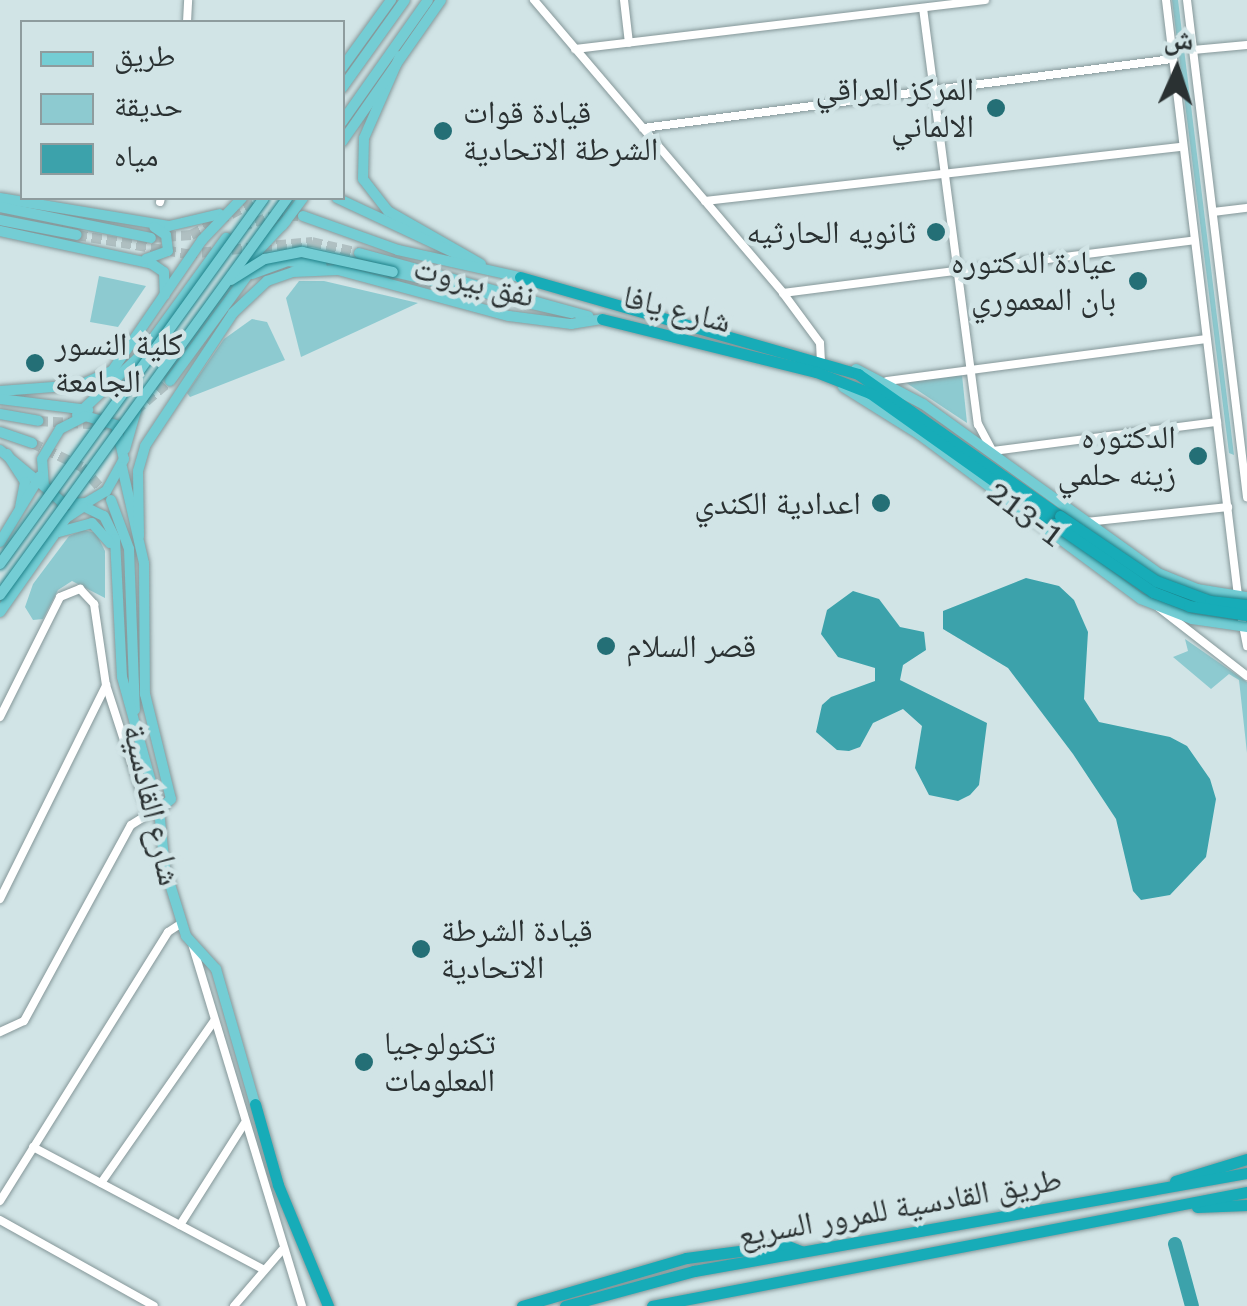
<!DOCTYPE html>
<html>
<head>
<meta charset="utf-8">
<style>
  body { margin:0 }
  #map { position:relative; width:1247px; height:1306px; overflow:hidden; background:#d1e4e6; font-family:"Roboto Serif","Noto Naskh Arabic",serif }
  div>[style] { position:absolute }
  [style*='--x'] { left:calc(var(--x)*1px); top:calc(var(--y)*1px); width:calc(var(--w)*1px); rotate:calc(var(--a)*1deg) }
  .green>* { inset:0; background:#8dcad0 }
  .water>* { inset:0; background:#3ca2ab }
  .river>* { height:14px; margin:-7px; padding:0 7px; transform-origin:7px; border-radius:7px; background:#3ca2ab }
  .major-tunnel>* { height:10px; margin-top:-5px; transform-origin:0; background:repeating-linear-gradient(90deg,#b0c0c2 0 10px,transparent 0 15px) }
  .roads { filter:drop-shadow(0 0 2px #859799) drop-shadow(0 0 2px #859799) }
  .minor>* { height:8px; margin:-4px; padding:0 4px; transform-origin:4px; border-radius:4px; background:#fff }
  .major>* { height:10px; margin:-5px; padding:0 5px; transform-origin:5px; border-radius:5px; background:#74cdd4 }
  .highway>* { height:11px; margin:-5.5px; padding:0 5.5px; transform-origin:5.5px; border-radius:5.5px; background:#17acb8 }
  .bridges { filter:drop-shadow(0 0 2px #1e8189) drop-shadow(0 0 2px #1e8189) }
  .major-bridge>* { height:10px; margin:-5px; padding:0 5px; transform-origin:5px; border-radius:5px; background:#74cdd4 }
  .highway-bridge>* { height:11px; margin:-5.5px; padding:0 5.5px; transform-origin:5.5px; border-radius:5.5px; background:#17acb8 }
  .dots>* { width:28px; height:28px; translate:-50% -50%; box-sizing:border-box; border:5px solid #d1e4e6; border-radius:50% }
  span { translate:-50% -50%; white-space:nowrap; text-align:center; line-height:1.15; -webkit-text-stroke:9px #d1e4e6; paint-order:stroke }
  .poi-label { font-size:32px; color:#2a3132 }
  .right { translate:-100% -50%; text-align:right }
  .left { translate:0 -50%; text-align:left }
  .street-label { font-size:32px; color:#2a3132 }
  .legend { position:absolute; left:20px; top:20px; width:325px; height:180px; box-sizing:border-box; background:#d1e4e6; border:2px solid #8e9c9e; margin:0; padding:12px 18px; list-style:none; font-size:30px; color:#2a3132 }
  .legend li { display:flex; align-items:center; gap:20px; height:50px }
  .legend b { width:50px; border:2px solid #8e9c9e }
  .north { position:absolute; left:1127px; top:20px; width:100px; height:100px; -webkit-text-stroke:8px #d1e4e6; paint-order:stroke; rotate:3deg; font-size:28px; font-weight:700; line-height:40px; text-align:center; color:#2a3132 }
  .north::after { content:''; display:block; margin:auto; width:35px; height:45px; background:#2a3132; clip-path:polygon(50% 0,100% 100%,50% 72%,0 100%) }
</style>
</head>
<body>
<div id="map">
  <div class="green">
    <i style="clip-path:polygon(1172px 0,1178px 0,1234px 455px,1229px 453px)"></i>
    <i style="clip-path:polygon(99px 276px,146px 286px,118px 327px,90px 322px)"></i>
    <i style="clip-path:polygon(299px 281px,324px 281px,418px 303px,301px 357px,286px 298px)"></i>
    <i style="clip-path:polygon(252px 319px,267px 322px,285px 360px,190px 397px,187px 393px,224px 339px)"></i>
    <i style="clip-path:polygon(962px 375px,967px 423px,905px 382px,951px 374px)"></i>
    <i style="clip-path:polygon(84px 530px,96px 533px,105px 551px,105px 598px,72px 581px,58px 590px,43px 619px,33px 620px,25px 607px,33px 584px,69px 536px)"></i>
    <i style="clip-path:polygon(1185px 639px,1247px 682px,1247px 753px,1239px 680px,1229px 674px,1211px 689px,1173px 657px,1188px 651px)"></i>
  </div>
  <div class="water">
    <i style="clip-path:polygon(1026px 578px,1059px 586px,1074px 600px,1088px 632px,1084px 699px,1099px 722px,1170px 737px,1187px 746px,1210px 779px,1216px 799px,1206px 857px,1170px 895px,1141px 900px,1133px 891px,1116px 819px,1073px 754px,1008px 668px,943px 629px,943px 611px)"></i>
    <i style="clip-path:polygon(853px 591px,879px 599px,900px 627px,924px 632px,926px 650px,903px 665px,900px 680px,987px 723px,979px 785px,970px 795px,958px 801px,929px 795px,915px 768px,922px 726px,903px 709px,873px 723px,860px 747px,849px 751px,837px 750px,816px 732px,822px 705px,831px 697px,875px 681px,875px 668px,838px 657px,821px 634px,827px 610px)"></i>
  </div>
  <div class="river">
    <i style="--x:1175;--y:1244;--w:64;--a:74.7"></i>
  </div>
  <div class="major-tunnel">
    <i style="--x:241;--y:227;--w:34;--a:-19"></i>
    <i style="--x:273;--y:216;--w:30;--a:0"></i>
    <i style="--x:77;--y:235;--w:112;--a:9.8"></i>
    <i style="--x:187;--y:254;--w:126;--a:-5.5"></i>
    <i style="--x:312;--y:242;--w:48;--a:13.2"></i>
    <i style="--x:151;--y:238;--w:40;--a:-4.3"></i>
    <i style="--x:191;--y:235;--w:80;--a:-27.5"></i>
    <i style="--x:135;--y:411;--w:46;--a:-40.6"></i>
    <i style="--x:38;--y:421;--w:68;--a:3.4"></i>
    <i style="--x:32;--y:443;--w:55;--a:25.6"></i>
    <i style="--x:82;--y:467;--w:43;--a:48.8"></i>
  </div>
  <div class="roads">
    <div class="minor">
      <i style="--x:534;--y:0;--w:385;--a:49.6"></i>
      <i style="--x:783;--y:293;--w:62;--a:53.5"></i>
      <i style="--x:820;--y:343;--w:22;--a:87"></i>
      <i style="--x:624;--y:0;--w:43;--a:83.4"></i>
      <i style="--x:1166;--y:0;--w:600;--a:83.11"></i>
      <i style="--x:1187;--y:0;--w:501;--a:83.12"></i>
      <i style="--x:923;--y:8;--w:420;--a:82.5"></i>
      <i style="--x:978;--y:424;--w:30;--a:62"></i>
      <i style="--x:187;--y:22;--w:22;--a:-87"></i>
      <i style="--x:575;--y:49;--w:413;--a:-6.8"></i>
      <i style="--x:1193;--y:50;--w:54;--a:-5.3"></i>
      <i style="--x:643;--y:128;--w:533;--a:-7.43"></i>
      <i style="--x:705;--y:201;--w:480;--a:-6.5"></i>
      <i style="--x:160;--y:202;--w:4;--a:-76"></i>
      <i style="--x:1213;--y:212;--w:34;--a:-7"></i>
      <i style="--x:783;--y:293;--w:414;--a:-7.3"></i>
      <i style="--x:887;--y:381;--w:322;--a:-7.5"></i>
      <i style="--x:993;--y:451;--w:226;--a:-7.4"></i>
      <i style="--x:1086;--y:522;--w:143;--a:-6"></i>
      <i style="--x:1157;--y:606;--w:114;--a:37.9"></i>
      <i style="--x:1240;--y:610;--w:37;--a:79"></i>
      <i style="--x:0;--y:717;--w:134;--a:-63.4"></i>
      <i style="--x:60;--y:597;--w:22;--a:-22"></i>
      <i style="--x:80;--y:589;--w:21;--a:47"></i>
      <i style="--x:94;--y:604;--w:82;--a:81.6"></i>
      <i style="--x:106;--y:685;--w:136;--a:72"></i>
      <i style="--x:0;--y:899;--w:239;--a:-63.6"></i>
      <i style="--x:193;--y:947;--w:375;--a:73.1"></i>
      <i style="--x:0;--y:1032;--w:26;--a:-25"></i>
      <i style="--x:24;--y:1021;--w:223;--a:-61.4"></i>
      <i style="--x:131;--y:825;--w:25;--a:-32"></i>
      <i style="--x:33;--y:1147;--w:259;--a:28"></i>
      <i style="--x:101;--y:1183;--w:198;--a:-55.1"></i>
      <i style="--x:0;--y:1201;--w:317;--a:-58"></i>
      <i style="--x:168;--y:932;--w:17;--a:-33"></i>
      <i style="--x:0;--y:1220;--w:176;--a:29.2"></i>
      <i style="--x:180;--y:1225;--w:120;--a:-57.6"></i>
      <i style="--x:234;--y:1306;--w:74;--a:-49.4"></i>
    </div>
    <div class="major">
      <i style="--x:400;--y:56;--w:90;--a:113.7"></i>
      <i style="--x:364;--y:138;--w:41;--a:91.4"></i>
      <i style="--x:363;--y:179;--w:41;--a:52"></i>
      <i style="--x:388;--y:211;--w:107;--a:29.7"></i>
      <i style="--x:342;--y:68;--w:84;--a:-54.2"></i>
      <i style="--x:342;--y:88;--w:108;--a:-54.4"></i>
      <i style="--x:342;--y:122;--w:149;--a:-54.8"></i>
      <i style="--x:342;--y:142;--w:173;--a:-55.1"></i>
      <i style="--x:0;--y:198;--w:171;--a:9.4"></i>
      <i style="--x:169;--y:226;--w:52;--a:-13.2"></i>
      <i style="--x:337;--y:198;--w:144;--a:25.1"></i>
      <i style="--x:0;--y:207;--w:154;--a:11.6"></i>
      <i style="--x:303;--y:216;--w:101;--a:19.7"></i>
      <i style="--x:398;--y:250;--w:125;--a:12.5"></i>
      <i style="--x:0;--y:220;--w:78;--a:11"></i>
      <i style="--x:282;--y:226;--w:35;--a:-53"></i>
      <i style="--x:0;--y:231;--w:156;--a:12.2"></i>
      <i style="--x:152;--y:264;--w:14;--a:34"></i>
      <i style="--x:164;--y:272;--w:23;--a:88"></i>
      <i style="--x:359;--y:253;--w:238;--a:15.4"></i>
      <i style="--x:146;--y:259;--w:23;--a:-20"></i>
      <i style="--x:168;--y:251;--w:16;--a:-97"></i>
      <i style="--x:166;--y:235;--w:14;--a:-146"></i>
      <i style="--x:241;--y:269;--w:66;--a:-46.8"></i>
      <i style="--x:393;--y:272;--w:183;--a:13"></i>
      <i style="--x:252;--y:274;--w:38;--a:-20"></i>
      <i style="--x:288;--y:261;--w:34;--a:8"></i>
      <i style="--x:856;--y:369;--w:76;--a:27.6"></i>
      <i style="--x:923;--y:404;--w:292;--a:35.7"></i>
      <i style="--x:1160;--y:574;--w:40;--a:22"></i>
      <i style="--x:1197;--y:589;--w:51;--a:9.1"></i>
      <i style="--x:170;--y:381;--w:144;--a:-53.8"></i>
      <i style="--x:843;--y:387;--w:91;--a:31.9"></i>
      <i style="--x:920;--y:435;--w:275;--a:36.6"></i>
      <i style="--x:1141;--y:599;--w:55;--a:21.4"></i>
      <i style="--x:1192;--y:619;--w:56;--a:8.3"></i>
      <i style="--x:0;--y:391;--w:80;--a:-4.3"></i>
      <i style="--x:80;--y:385;--w:35;--a:-24"></i>
      <i style="--x:112;--y:371;--w:159;--a:-55.5"></i>
      <i style="--x:202;--y:240;--w:58;--a:-46.4"></i>
      <i style="--x:0;--y:399;--w:89;--a:7.1"></i>
      <i style="--x:0;--y:414;--w:39;--a:10"></i>
      <i style="--x:77;--y:415;--w:88;--a:-43.2"></i>
      <i style="--x:141;--y:355;--w:145;--a:-54"></i>
      <i style="--x:85;--y:416;--w:32;--a:16"></i>
      <i style="--x:116;--y:425;--w:35;--a:77"></i>
      <i style="--x:124;--y:459;--w:37;--a:119"></i>
      <i style="--x:106;--y:491;--w:23;--a:149"></i>
      <i style="--x:86;--y:503;--w:22;--a:177"></i>
      <i style="--x:64;--y:504;--w:27;--a:-138"></i>
      <i style="--x:44;--y:486;--w:27;--a:-94"></i>
      <i style="--x:42;--y:459;--w:35;--a:-59"></i>
      <i style="--x:60;--y:429;--w:28;--a:-27"></i>
      <i style="--x:0;--y:432;--w:34;--a:19"></i>
      <i style="--x:125;--y:449;--w:40;--a:-74"></i>
      <i style="--x:0;--y:450;--w:53;--a:39.7"></i>
      <i style="--x:7;--y:454;--w:33;--a:57"></i>
      <i style="--x:25;--y:482;--w:25;--a:101"></i>
      <i style="--x:122;--y:467;--w:98;--a:77.1"></i>
      <i style="--x:144;--y:563;--w:131;--a:89.6"></i>
      <i style="--x:145;--y:694;--w:108;--a:76.1"></i>
      <i style="--x:171;--y:799;--w:16;--a:137"></i>
      <i style="--x:111;--y:500;--w:52;--a:69.8"></i>
      <i style="--x:129;--y:549;--w:161;--a:87.9"></i>
      <i style="--x:81;--y:505;--w:25;--a:26"></i>
      <i style="--x:104;--y:516;--w:25;--a:64"></i>
      <i style="--x:115;--y:539;--w:138;--a:87.1"></i>
      <i style="--x:122;--y:677;--w:138;--a:74.5"></i>
      <i style="--x:159;--y:810;--w:58;--a:84.1"></i>
      <i style="--x:165;--y:868;--w:71;--a:72.8"></i>
      <i style="--x:186;--y:936;--w:45;--a:47.7"></i>
      <i style="--x:216;--y:969;--w:141;--a:73.9"></i>
      <i style="--x:59;--y:532;--w:34;--a:-15"></i>
      <i style="--x:92;--y:523;--w:27;--a:48"></i>
      <i style="--x:139;--y:536;--w:65;--a:-90.9"></i>
      <i style="--x:138;--y:471;--w:26;--a:-74"></i>
      <i style="--x:145;--y:446;--w:159;--a:-56.5"></i>
      <i style="--x:233;--y:313;--w:47;--a:-43.3"></i>
      <i style="--x:267;--y:281;--w:28;--a:-19"></i>
      <i style="--x:293;--y:272;--w:45;--a:-2.5"></i>
      <i style="--x:338;--y:270;--w:177;--a:15.1"></i>
      <i style="--x:509;--y:316;--w:63;--a:7.4"></i>
      <i style="--x:571;--y:324;--w:31;--a:-9"></i>
      <i style="--x:0;--y:542;--w:77;--a:-58.8"></i>
      <i style="--x:0;--y:612;--w:115;--a:-54.9"></i>
      <i style="--x:66;--y:518;--w:20;--a:-33"></i>
    </div>
    <div class="highway">
      <i style="--x:520;--y:277;--w:352;--a:16"></i>
      <i style="--x:858;--y:374;--w:247;--a:35.1"></i>
      <i style="--x:602;--y:319;--w:220;--a:13.9"></i>
      <i style="--x:816;--y:372;--w:58;--a:21.3"></i>
      <i style="--x:870;--y:393;--w:226;--a:35.4"></i>
      <i style="--x:255;--y:1104;--w:84;--a:74.1"></i>
      <i style="--x:278;--y:1185;--w:131;--a:67.5"></i>
      <i style="--x:1175;--y:1181;--w:75;--a:-17"></i>
      <i style="--x:1197;--y:1207;--w:50;--a:-2.3"></i>
      <i style="--x:522;--y:1306;--w:171;--a:-16.3"></i>
      <i style="--x:686;--y:1258;--w:100;--a:-7.5"></i>
      <i style="--x:785;--y:1245;--w:17;--a:21"></i>
      <i style="--x:565;--y:1306;--w:134;--a:-15.2"></i>
      <i style="--x:694;--y:1271;--w:562;--a:-10.05"></i>
      <i style="--x:652;--y:1306;--w:606;--a:-10.85"></i>
    </div>
  </div>
  <div class="bridges">
    <div class="major-bridge">
      <i style="--x:231;--y:280;--w:40;--a:-32"></i>
      <i style="--x:265;--y:259;--w:38;--a:-11"></i>
      <i style="--x:302;--y:252;--w:93;--a:12.4"></i>
      <i style="--x:0;--y:564;--w:451;--a:-54.2"></i>
      <i style="--x:0;--y:595;--w:490;--a:-54.1"></i>
    </div>
    <div class="highway-bridge">
      <i style="--x:1060;--y:516;--w:116;--a:34.1"></i>
      <i style="--x:1156;--y:581;--w:58;--a:20.3"></i>
      <i style="--x:1210;--y:601;--w:37;--a:6"></i>
      <i style="--x:1054;--y:524;--w:120;--a:34.5"></i>
      <i style="--x:1153;--y:592;--w:39;--a:21"></i>
      <i style="--x:1189;--y:606;--w:59;--a:8.8"></i>
    </div>
  </div>
  <div class="dots">
    <i style="left:996px;top:108px;background:#246f76"></i>
    <i style="left:443px;top:131px;background:#246f76"></i>
    <i style="left:936px;top:232px;background:#246f76"></i>
    <i style="left:1138px;top:281px;background:#246f76"></i>
    <i style="left:35px;top:363px;background:#246f76"></i>
    <i style="left:1198px;top:456px;background:#246f76"></i>
    <i style="left:881px;top:503px;background:#246f76"></i>
    <i style="left:606px;top:646px;background:#246f76"></i>
    <i style="left:421px;top:949px;background:#246f76"></i>
    <i style="left:364px;top:1062px;background:#246f76"></i>
  </div>
  <div class="poi-label">
    <span class="right" style="left:974px;top:108px">المركز العراقي<br>الالماني</span>
    <span class="left" style="left:463px;top:131px">قيادة قوات<br>الشرطة الاتحادية</span>
    <span class="right" style="left:916px;top:232px">ثانويه الحارثيه</span>
    <span class="right" style="left:1116px;top:281px">عيادة الدكتوره<br>بان المعموري</span>
    <span class="left" style="left:55px;top:363px">كلية النسور<br>الجامعة</span>
    <span class="right" style="left:1176px;top:456px">الدكتوره<br>زينه حلمي</span>
    <span class="right" style="left:861px;top:503px">اعدادية الكندي</span>
    <span class="left" style="left:626px;top:646px">قصر السلام</span>
    <span class="left" style="left:441px;top:949px">قيادة الشرطة<br>الاتحادية</span>
    <span class="left" style="left:384px;top:1062px">تكنولوجيا<br>المعلومات</span>
  </div>
  <div class="street-label">
    <span style="left:474px;top:282px;rotate:14deg">نفق بيروت</span>
    <span style="left:677px;top:309px;rotate:14deg">شارع يافا</span>
    <span style="left:1026px;top:514px;rotate:37deg">213-1</span>
    <span style="left:152px;top:805px;rotate:77deg">شارع القادسية</span>
    <span style="left:900px;top:1207px;rotate:-10deg">طريق القادسية للمرور السريع</span>
  </div>
  <ul class="legend">
  <li><b style="height:12px;background:#74cdd4"></b>طريق</li>
  <li><b style="height:28px;background:#8dcad0"></b>حديقة</li>
  <li><b style="height:28px;background:#3ca2ab"></b>مياه</li>
  </ul>
  <div class="north">ش</div>
</div>
</body>
</html>
